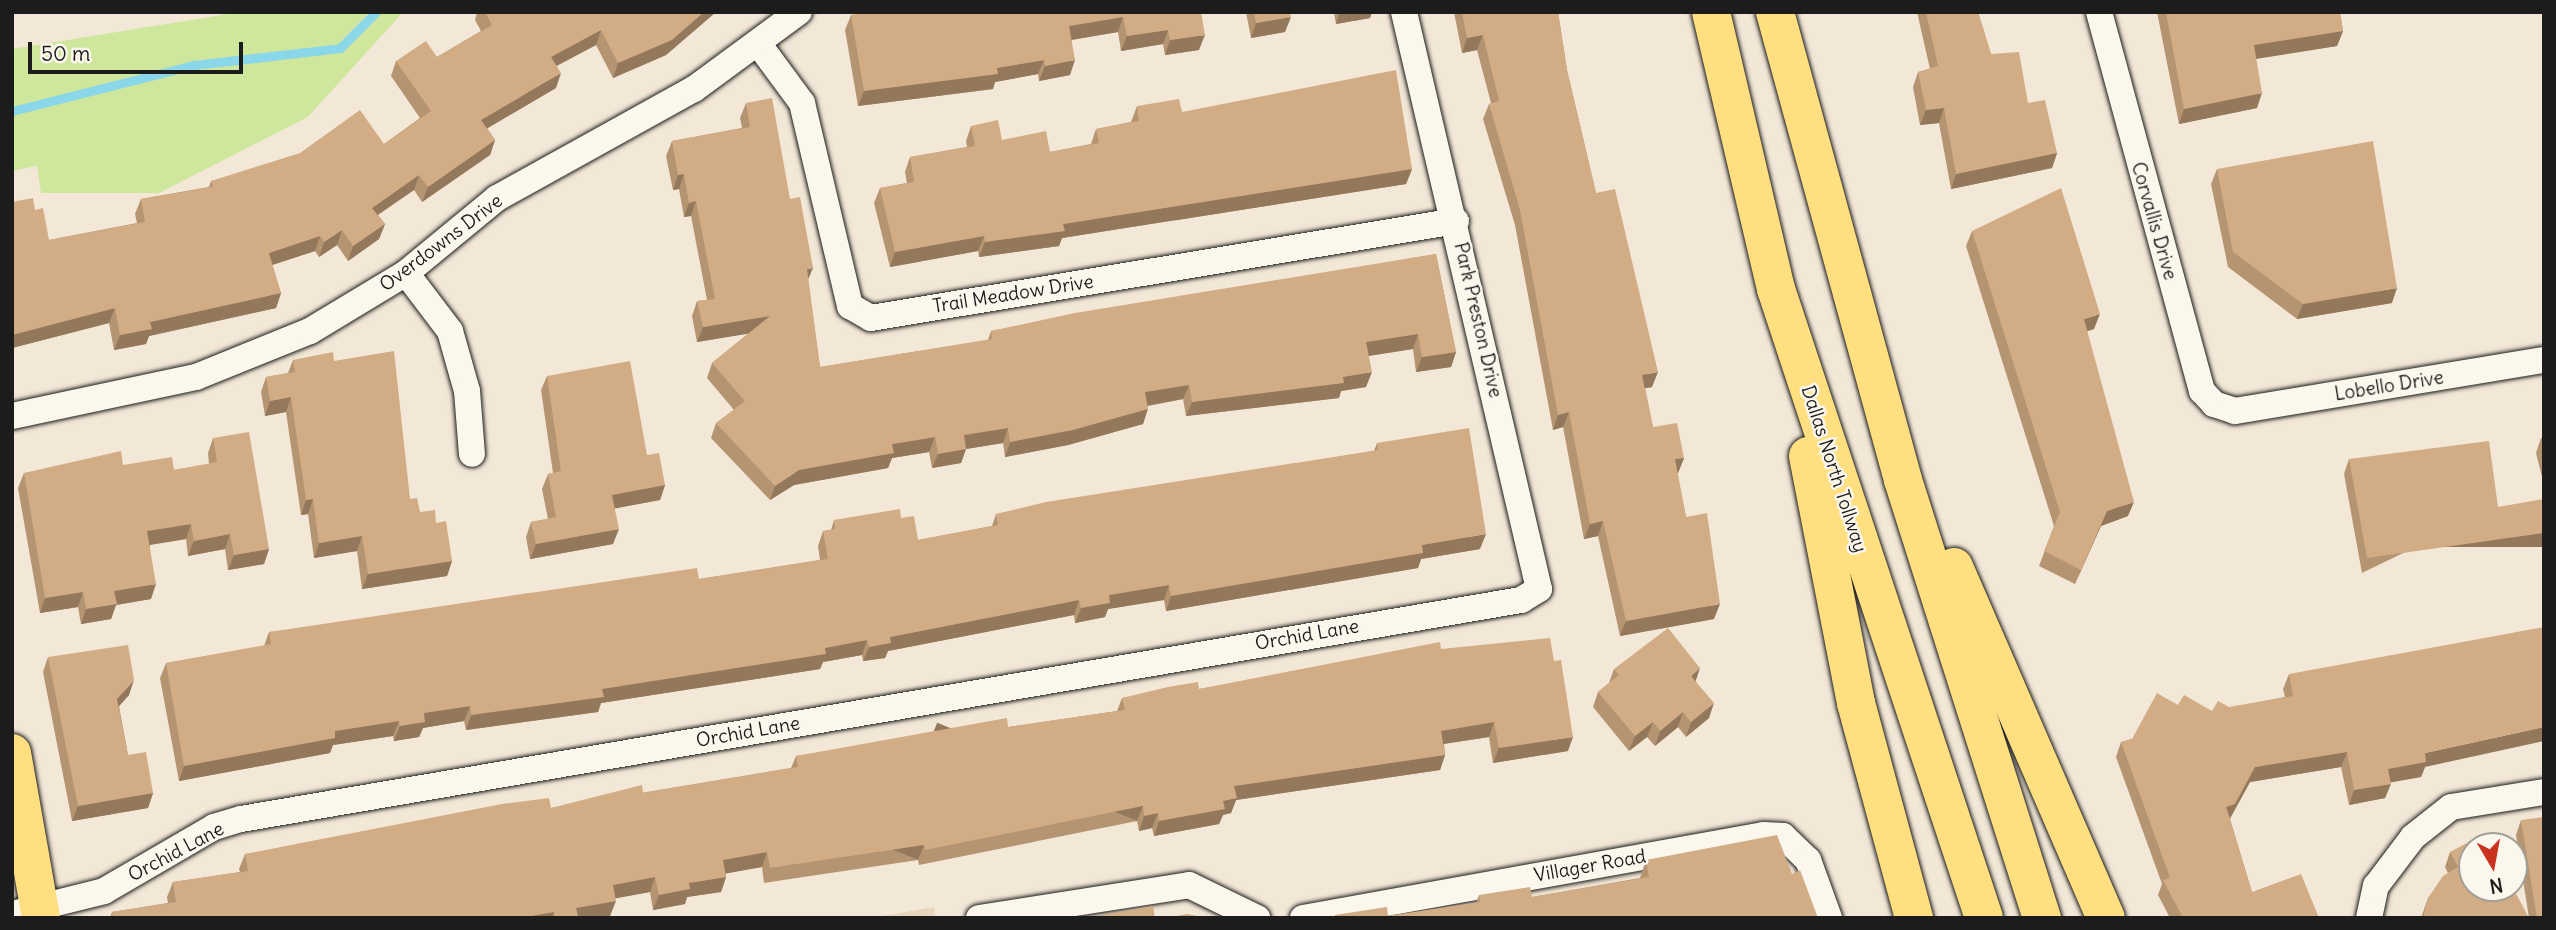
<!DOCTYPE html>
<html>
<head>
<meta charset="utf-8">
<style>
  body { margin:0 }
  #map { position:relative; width:2556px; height:930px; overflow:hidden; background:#f3e8d7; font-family:Delius,sans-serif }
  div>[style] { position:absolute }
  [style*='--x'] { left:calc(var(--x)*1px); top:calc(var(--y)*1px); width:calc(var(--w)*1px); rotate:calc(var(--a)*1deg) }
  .built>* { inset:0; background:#e9d6be }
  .green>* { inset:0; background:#cfe79c }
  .stream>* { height:9px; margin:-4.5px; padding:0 4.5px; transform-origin:4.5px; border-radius:4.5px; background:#8ad7ea }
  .roads { filter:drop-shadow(0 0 2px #1c1c1c) drop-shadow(0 0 2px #1c1c1c) }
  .minor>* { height:26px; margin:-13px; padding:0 13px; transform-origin:13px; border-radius:13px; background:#fbf7ec }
  .primary>* { height:38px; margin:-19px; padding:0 19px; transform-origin:19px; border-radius:19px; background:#ffdf80 }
  .motorway>* { height:38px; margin:-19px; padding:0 19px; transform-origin:19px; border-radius:19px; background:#ffdf80 }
  .wall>* { inset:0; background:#b59472 }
  .shaded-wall>* { inset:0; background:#93785c; transform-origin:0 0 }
  .building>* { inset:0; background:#d2ac84 }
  span { translate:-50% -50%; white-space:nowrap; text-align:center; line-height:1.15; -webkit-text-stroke:5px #fbf7ec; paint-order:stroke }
  .street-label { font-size:19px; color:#1c1c1c }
  .frame { position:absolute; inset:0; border:14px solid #1c1c1c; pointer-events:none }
  .north { position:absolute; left:2458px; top:832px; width:70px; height:70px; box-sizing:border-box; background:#fbf7ec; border:2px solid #a29f99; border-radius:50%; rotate:170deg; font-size:19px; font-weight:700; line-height:28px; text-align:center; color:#1c1c1c }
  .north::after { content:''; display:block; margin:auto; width:24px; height:32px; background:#c8321e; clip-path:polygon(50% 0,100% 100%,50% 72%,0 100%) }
  .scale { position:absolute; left:28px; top:42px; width:215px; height:32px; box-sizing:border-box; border:4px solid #1c1c1c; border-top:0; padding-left:9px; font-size:21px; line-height:24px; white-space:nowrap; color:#1c1c1c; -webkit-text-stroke:5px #fbf7ec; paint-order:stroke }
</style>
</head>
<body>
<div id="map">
  <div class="built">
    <i style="clip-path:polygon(934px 907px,936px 918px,871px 918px)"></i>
  </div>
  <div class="green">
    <i style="clip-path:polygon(240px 12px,403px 12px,308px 117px,159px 193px,41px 193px,37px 166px,12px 171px,12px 49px)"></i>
  </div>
  <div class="stream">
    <i style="--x:12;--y:111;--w:188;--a:-14.2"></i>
    <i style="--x:194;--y:65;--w:147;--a:-6.6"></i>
    <i style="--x:340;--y:48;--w:51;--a:-45"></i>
  </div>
  <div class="roads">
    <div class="minor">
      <i style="--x:2099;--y:12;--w:393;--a:74.8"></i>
      <i style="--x:2202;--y:391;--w:18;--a:47"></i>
      <i style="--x:2214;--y:404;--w:22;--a:18"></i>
      <i style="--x:2235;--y:411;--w:313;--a:-9.4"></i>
      <i style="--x:760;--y:46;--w:71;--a:53.6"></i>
      <i style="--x:802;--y:103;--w:209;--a:76.7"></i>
      <i style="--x:850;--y:306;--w:24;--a:30"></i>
      <i style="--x:871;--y:318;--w:593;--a:-9.41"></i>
      <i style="--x:406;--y:273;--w:73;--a:52.8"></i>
      <i style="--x:450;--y:331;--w:62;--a:74.2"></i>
      <i style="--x:467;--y:391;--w:63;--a:85.5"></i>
      <i style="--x:12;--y:416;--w:188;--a:-12"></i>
      <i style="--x:196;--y:377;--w:123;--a:-22"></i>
      <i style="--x:310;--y:331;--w:112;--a:-31.1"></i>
      <i style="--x:406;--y:273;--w:118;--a:-39.5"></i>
      <i style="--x:497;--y:198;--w:225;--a:-29"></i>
      <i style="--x:694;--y:89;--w:130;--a:-36.3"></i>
      <i style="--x:12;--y:914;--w:95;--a:-14"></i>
      <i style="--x:104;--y:891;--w:127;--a:-30.2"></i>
      <i style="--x:214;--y:827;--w:28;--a:-17"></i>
      <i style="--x:241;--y:819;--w:1299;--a:-9.71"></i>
      <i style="--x:1521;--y:600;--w:21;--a:-31"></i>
      <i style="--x:1539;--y:589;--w:593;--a:-103.17"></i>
      <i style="--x:979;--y:918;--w:213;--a:-8.9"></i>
      <i style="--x:1189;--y:885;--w:76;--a:25.9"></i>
      <i style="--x:1303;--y:918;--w:468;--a:-10.2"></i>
      <i style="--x:1764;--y:835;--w:19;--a:3"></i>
      <i style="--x:1783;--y:836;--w:35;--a:44"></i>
      <i style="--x:1808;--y:860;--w:62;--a:70.1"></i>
      <i style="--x:2369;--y:918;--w:33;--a:-78"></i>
      <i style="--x:2376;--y:886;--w:61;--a:-52.9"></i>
      <i style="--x:2413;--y:837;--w:48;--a:-38.3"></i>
      <i style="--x:2451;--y:807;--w:94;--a:-9.2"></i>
    </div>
    <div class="primary">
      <i style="--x:12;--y:753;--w:168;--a:80"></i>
    </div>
    <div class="motorway">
      <i style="--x:1711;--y:12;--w:285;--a:76.8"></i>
      <i style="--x:1776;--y:289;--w:662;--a:71.7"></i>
      <i style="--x:1775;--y:12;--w:485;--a:74.7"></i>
      <i style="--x:1903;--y:480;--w:460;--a:72.4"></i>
      <i style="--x:1808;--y:456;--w:252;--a:79"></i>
      <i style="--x:1856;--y:703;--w:223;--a:74.9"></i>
      <i style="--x:1954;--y:567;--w:382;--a:66.6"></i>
    </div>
  </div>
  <div class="wall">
    <i style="clip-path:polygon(477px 12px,716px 12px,666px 55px,613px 78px,596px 45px,557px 66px,556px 88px,487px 128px,495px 140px,490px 155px,422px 202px,414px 190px,378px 215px,385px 224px,379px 239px,348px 261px,337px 245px,319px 257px,315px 251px,272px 265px,281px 293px,276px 308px,149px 336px,146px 344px,114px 350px,109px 323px,12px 348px,12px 202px,35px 210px,49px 240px,137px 223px,135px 214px,141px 199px,209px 187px,211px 181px,384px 144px,420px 118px,391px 76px,396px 61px,437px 57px,481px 31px,475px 20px)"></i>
    <i style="clip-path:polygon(1201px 12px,1199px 50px,1165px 55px,1163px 44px,1121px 51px,1118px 32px,1072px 40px,1070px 75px,1039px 81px,1038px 74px,995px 82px,993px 89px,858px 106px,845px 30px,851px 15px)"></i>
    <i style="clip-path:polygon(1246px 12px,1290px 12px,1285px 32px,1251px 38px)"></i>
    <i style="clip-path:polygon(1334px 12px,1372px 12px,1370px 18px,1336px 24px)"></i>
    <i style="clip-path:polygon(1454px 12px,1558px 12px,1567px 70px,1596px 193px,1652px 387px,1645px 388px,1653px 427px,1684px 458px,1678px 473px,1677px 473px,1686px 517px,1714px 619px,1620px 636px,1598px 536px,1584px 539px,1563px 427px,1553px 430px,1515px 225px,1483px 119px,1489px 104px,1491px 103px,1477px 50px,1462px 53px)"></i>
    <i style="clip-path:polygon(1917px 12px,1978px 12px,1991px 54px,2028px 103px,2057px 153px,2052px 168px,1951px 189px,1939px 123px,1920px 125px,1913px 87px,1918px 72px,1930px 69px)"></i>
    <i style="clip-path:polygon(2157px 12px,2340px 12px,2343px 31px,2337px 46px,2256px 59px,2257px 108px,2179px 124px)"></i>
    <i style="clip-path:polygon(746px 103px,790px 199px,808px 280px,820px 367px,988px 340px,991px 331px,1436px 254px,1456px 352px,1451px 367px,1416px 372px,1413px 349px,1369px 356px,1366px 387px,1341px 391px,1339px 398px,1186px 416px,1183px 399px,1148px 406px,1143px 424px,1068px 445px,1005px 457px,1003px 443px,966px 449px,961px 463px,932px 468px,929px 452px,892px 458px,888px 468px,794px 485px,770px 500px,711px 438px,716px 423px,734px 410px,707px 378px,712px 363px,749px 333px,697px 342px,692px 316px,697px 301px,707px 300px,691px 216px,684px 217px,679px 189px,673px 190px,666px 156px,672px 141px,742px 128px,740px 118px)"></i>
    <i style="clip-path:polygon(1137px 106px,1182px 112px,1412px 169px,1406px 184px,1062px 238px,1059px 246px,979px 257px,978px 251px,890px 267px,874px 203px,880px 188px,907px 183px,905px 172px,910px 157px,967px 147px,966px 141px,971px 126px,1002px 140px,1050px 152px,1091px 144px,1096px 129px,1131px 122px)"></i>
    <i style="clip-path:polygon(2217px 169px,2392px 303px,2297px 319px,2228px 267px,2211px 184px)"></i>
    <i style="clip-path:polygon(1972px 231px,2094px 329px,2087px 331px,2128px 516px,2101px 526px,2075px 584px,2039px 566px,2054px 526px,1966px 246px)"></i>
    <i style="clip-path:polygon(293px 360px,334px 361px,410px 499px,420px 512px,436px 523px,452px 561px,447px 576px,362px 589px,357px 551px,314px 558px,308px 514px,301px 515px,286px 412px,265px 416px,261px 392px,266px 377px,288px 373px)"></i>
    <i style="clip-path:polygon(547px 376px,647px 455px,665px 485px,660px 500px,615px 508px,613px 544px,530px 559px,526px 537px,531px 522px,548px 519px,542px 489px,548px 474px,553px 473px,541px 390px)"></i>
    <i style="clip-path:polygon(213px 438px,269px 549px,264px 564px,228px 570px,225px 549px,188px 556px,186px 539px,150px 545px,151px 599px,116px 605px,111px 619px,81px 624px,78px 607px,40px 613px,18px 488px,24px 473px,123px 465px,174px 470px,209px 464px,208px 453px)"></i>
    <i style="clip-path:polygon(2541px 438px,2544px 438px,2544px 485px,2536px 453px)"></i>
    <i style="clip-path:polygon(1377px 443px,1480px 549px,1421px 559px,1418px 568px,1166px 611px,1164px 600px,1108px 609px,1105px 617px,1075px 623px,1074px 615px,888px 651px,885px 658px,863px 661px,862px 655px,823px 662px,820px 669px,601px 703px,598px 712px,466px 730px,464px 721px,423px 728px,419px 737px,394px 741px,393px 736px,333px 745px,330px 753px,179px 781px,160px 678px,166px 663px,264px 646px,269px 632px,699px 579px,820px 560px,818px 546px,823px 531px,831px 530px,834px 520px,901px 518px,918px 540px,992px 526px,996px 514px,1374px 451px)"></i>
    <i style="clip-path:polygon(2349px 459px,2498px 507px,2362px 573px,2344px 474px)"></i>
    <i style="clip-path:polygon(1441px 649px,1568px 751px,1493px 763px,1489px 737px,1444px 744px,1445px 755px,1440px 770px,1236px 800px,1231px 813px,1223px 815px,1219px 824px,1154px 836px,1152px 828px,1139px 831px,1137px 821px,919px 865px,918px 860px,764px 883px,762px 867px,726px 873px,726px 877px,721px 892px,687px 897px,685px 904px,653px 910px,650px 892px,615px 898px,610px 916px,601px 918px,110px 918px,112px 912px,168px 903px,167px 897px,173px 882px,240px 872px,239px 869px,245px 854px,551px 808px,791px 768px,796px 756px,1008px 727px,1117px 711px,1122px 698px,1199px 689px)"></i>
    <i style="clip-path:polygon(48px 657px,129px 695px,119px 706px,128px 755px,153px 793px,148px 808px,72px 821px,43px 672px)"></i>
    <i style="clip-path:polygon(1614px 669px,1696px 681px,1709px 718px,1686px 737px,1678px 727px,1655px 746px,1647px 737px,1629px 751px,1593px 707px,1598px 692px,1609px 683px)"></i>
    <i style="clip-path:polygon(2289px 674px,2425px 767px,2421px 777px,2391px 782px,2385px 798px,2349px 805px,2341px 767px,2250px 782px,2230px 819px,2252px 892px,2319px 918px,2170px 918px,2158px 895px,2162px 884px,2116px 757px,2121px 742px,2132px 739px,2178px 705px,2212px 711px,2285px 697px,2283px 689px)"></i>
    <i style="clip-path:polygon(2521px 820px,2544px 918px,2421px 918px,2428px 898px,2448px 873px,2445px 867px,2450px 852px,2529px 918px,2516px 835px)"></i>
    <i style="clip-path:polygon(1646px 860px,1792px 874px,1818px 918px,1334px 918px,1335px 915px,1388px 916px,1476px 903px,1479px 895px,1532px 897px,1640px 878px)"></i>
  </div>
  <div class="shaded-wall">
    <i style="clip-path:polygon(704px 12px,716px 12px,666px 55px,613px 78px,618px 63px)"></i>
    <i style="clip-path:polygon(1340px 12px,1372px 12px,1370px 18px,1336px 24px)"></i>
    <i style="clip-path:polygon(1123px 17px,1118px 32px,1064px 41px,1069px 26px)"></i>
    <i style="clip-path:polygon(1291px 17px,1285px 32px,1251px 38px,1256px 23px)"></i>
    <i style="clip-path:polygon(601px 30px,596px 45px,546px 71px,551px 57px)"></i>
    <i style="clip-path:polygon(1168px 30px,1163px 44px,1121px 51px,1127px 36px)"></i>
    <i style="clip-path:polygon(2343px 31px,2337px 46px,2248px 60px,2254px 45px)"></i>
    <i style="clip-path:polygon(1205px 35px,1199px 50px,1165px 55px,1170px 40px)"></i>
    <i style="clip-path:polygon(1483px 35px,1477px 50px,1462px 53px,1467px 38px)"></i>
    <i style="clip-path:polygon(1044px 60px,1038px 74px,995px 82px,993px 89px,858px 106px,864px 91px)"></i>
    <i style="clip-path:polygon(1075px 60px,1070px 75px,1039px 81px,1045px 66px)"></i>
    <i style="clip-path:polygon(561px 73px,556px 88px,476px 135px,481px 120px)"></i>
    <i style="clip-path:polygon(2262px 93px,2257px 108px,2179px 124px,2184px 109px)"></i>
    <i style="clip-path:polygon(1944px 108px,1939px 123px,1920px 125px,1926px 110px)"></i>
    <i style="clip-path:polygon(495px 140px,490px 155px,422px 202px,428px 187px)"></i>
    <i style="clip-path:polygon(2057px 153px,2052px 168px,1951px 189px,1956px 174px)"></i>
    <i style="clip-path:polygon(1412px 169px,1406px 184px,1062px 238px,1059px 246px,979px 257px,985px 242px,1063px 224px)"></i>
    <i style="clip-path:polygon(684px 174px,679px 189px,673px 190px,678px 175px)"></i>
    <i style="clip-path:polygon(419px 175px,414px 190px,367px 222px,372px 208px)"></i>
    <i style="clip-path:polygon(696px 201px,691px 216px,684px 217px,689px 203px)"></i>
    <i style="clip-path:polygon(385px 224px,379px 239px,348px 261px,353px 246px)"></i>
    <i style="clip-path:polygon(342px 230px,337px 245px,319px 257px,324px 242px)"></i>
    <i style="clip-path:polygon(320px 236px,315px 251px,263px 268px,269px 253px)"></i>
    <i style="clip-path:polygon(984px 236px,978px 251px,890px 267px,895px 252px)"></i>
    <i style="clip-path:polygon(813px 268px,807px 282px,807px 269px)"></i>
    <i style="clip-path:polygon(2397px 288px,2392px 303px,2297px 319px,2303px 304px)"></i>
    <i style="clip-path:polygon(281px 293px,276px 308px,149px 336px,146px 344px,114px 350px,120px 335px,150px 322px)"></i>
    <i style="clip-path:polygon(115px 308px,109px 323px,12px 348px,12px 335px)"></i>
    <i style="clip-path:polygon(2100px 314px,2094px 329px,2078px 334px,2084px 319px)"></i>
    <i style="clip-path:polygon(770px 316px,765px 331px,697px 342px,703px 327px)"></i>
    <i style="clip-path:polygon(1418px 334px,1413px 349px,1361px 357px,1366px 342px)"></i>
    <i style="clip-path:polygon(1456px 352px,1451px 367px,1416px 372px,1422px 357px)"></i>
    <i style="clip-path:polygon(1372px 372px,1366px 387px,1341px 391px,1339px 398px,1186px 416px,1192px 402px)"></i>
    <i style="clip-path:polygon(1658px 372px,1652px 387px,1636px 390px,1642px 375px)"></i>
    <i style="clip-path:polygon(1189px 385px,1183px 399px,1140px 407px,1145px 392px)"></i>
    <i style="clip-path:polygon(291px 397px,286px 412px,265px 416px,270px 401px)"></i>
    <i style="clip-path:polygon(1148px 409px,1143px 424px,1068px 445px,1005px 457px,1010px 442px)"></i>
    <i style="clip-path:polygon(1569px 412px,1563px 427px,1553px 430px,1558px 415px)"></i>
    <i style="clip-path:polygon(1008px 428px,1003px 443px,966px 449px,961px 463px,932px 468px,938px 454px,964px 435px)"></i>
    <i style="clip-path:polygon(935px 437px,929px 452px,892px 458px,888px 468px,794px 485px,770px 500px,775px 486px,799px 470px,892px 444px)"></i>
    <i style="clip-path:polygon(1684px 458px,1678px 473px,1669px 474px,1675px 459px)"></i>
    <i style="clip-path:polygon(665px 485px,660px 500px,607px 510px,612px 495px)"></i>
    <i style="clip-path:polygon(313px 499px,308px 514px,301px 515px,306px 500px)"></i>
    <i style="clip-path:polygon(2134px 502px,2128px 516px,2101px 526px,2075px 584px,2081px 570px,2107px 511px)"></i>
    <i style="clip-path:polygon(1603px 521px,1598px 536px,1584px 539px,1590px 524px)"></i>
    <i style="clip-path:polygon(191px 524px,186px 539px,142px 546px,147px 531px)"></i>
    <i style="clip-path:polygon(619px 529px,613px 544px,530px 559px,536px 544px)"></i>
    <i style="left:2544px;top:533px;width:14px;height:179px;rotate:90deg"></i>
    <i style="clip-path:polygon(230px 534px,225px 549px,188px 556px,194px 541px)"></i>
    <i style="clip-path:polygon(1486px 534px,1480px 549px,1421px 559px,1418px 568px,1166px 611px,1171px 596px,1422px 545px)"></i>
    <i style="clip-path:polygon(362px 536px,357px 551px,314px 558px,319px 543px)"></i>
    <i style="clip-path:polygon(269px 549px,264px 564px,228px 570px,234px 555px)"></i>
    <i style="clip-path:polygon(452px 561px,447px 576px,362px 589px,368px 574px)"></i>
    <i style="clip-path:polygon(156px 584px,151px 599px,116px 605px,111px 619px,81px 624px,86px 609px,114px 591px)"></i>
    <i style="clip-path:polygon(1169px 585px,1164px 600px,1108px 609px,1105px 617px,1075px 623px,1081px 608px,1109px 595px)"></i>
    <i style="clip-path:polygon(83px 592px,78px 607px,40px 613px,45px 598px)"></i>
    <i style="clip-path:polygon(1079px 600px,1074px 615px,888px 651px,885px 658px,863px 661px,869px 647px,890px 637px)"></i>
    <i style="clip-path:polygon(1720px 604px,1714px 619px,1620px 636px,1626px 621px)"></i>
    <i style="clip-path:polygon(867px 640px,862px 655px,823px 662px,820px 669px,601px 703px,598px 712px,466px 730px,471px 715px,602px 689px)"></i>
    <i style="clip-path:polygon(1700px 668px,1695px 683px,1691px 676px)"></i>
    <i style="clip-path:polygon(134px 680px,129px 695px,112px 714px,117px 699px)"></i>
    <i style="clip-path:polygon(1714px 703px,1709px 718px,1686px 737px,1691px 722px)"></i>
    <i style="clip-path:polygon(470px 706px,464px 721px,423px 728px,419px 737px,394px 741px,400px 726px,424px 713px)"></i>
    <i style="clip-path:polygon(1683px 712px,1678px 727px,1655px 746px,1660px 731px)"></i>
    <i style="clip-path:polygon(399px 721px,393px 736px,333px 745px,330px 753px,179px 781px,184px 766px,335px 731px)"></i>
    <i style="clip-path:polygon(1494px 722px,1489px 737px,1436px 745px,1441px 731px)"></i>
    <i style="clip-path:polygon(1653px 722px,1647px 737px,1629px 751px,1635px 736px)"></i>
    <i style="clip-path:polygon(2544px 727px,2544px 741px,2425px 767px,2421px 777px,2382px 784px,2388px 769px,2425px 753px)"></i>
    <i style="clip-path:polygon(1573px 737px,1568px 751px,1493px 763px,1499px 748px)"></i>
    <i style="clip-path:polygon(2347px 752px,2341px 767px,2250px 782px,2230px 818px,2226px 807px,2255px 767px)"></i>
    <i style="clip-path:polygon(1445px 755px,1440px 770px,1236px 800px,1231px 813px,1223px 815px,1219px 824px,1154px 836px,1159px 821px,1223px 801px,1234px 786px)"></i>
    <i style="clip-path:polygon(2391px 784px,2385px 798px,2349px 805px,2354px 790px)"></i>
    <i style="clip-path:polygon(153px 793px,148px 808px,72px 821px,78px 806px)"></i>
    <i style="left:1143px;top:806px;width:16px;height:222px;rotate:112deg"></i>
    <i style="clip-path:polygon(1158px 813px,1152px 828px,1139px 831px,1144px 816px)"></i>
    <i style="left:924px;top:845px;width:16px;height:156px;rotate:112deg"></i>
    <i style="clip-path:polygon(767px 852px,762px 867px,718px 875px,723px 860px)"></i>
    <i style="clip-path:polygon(655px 877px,650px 892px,607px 900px,613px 885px)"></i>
    <i style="clip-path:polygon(726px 877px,721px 892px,687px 897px,685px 904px,653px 910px,659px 895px,689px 883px)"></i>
    <i style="clip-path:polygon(616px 901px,610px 916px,601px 918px,565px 918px,576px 908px)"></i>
    <i style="clip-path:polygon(554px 912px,552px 918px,519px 918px)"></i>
  </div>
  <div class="building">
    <i style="clip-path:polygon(485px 12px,704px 12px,672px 40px,618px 63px,601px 30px,551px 57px,561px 73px,481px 120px,495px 140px,428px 187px,419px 175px,372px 208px,385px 224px,353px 246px,342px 230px,324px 242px,320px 236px,269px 253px,281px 293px,150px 322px,152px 329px,120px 335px,115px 308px,12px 335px,12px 202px,33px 198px,35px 210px,43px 208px,49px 240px,145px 222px,141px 199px,213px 187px,211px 181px,300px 153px,360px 110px,384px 144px,431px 111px,396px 61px,426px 41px,437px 57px,492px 25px)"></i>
    <i style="clip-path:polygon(867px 12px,1201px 12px,1205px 35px,1170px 40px,1168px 30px,1127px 36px,1123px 17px,1069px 26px,1075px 60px,1045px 66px,1044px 60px,997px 68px,998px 74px,864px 91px,851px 15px)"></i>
    <i style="clip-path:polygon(1254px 12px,1290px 12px,1291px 17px,1256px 23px)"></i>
    <i style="clip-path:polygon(1462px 12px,1558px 12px,1567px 70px,1596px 193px,1615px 189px,1658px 372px,1642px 375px,1653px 427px,1677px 423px,1684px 458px,1675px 459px,1686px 517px,1707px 513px,1720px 604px,1626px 621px,1603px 521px,1590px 524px,1569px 412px,1558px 415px,1520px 210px,1489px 104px,1499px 101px,1483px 35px,1467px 38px)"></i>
    <i style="clip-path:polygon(1926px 12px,1978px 12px,1991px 54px,2019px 52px,2028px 103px,2045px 100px,2057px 153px,1956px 174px,1944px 108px,1926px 110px,1918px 72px,1938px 66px)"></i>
    <i style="clip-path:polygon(2166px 12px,2340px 12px,2343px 31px,2254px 45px,2262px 93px,2184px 109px)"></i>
    <i style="clip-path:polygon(1396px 70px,1412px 169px,1063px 224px,1065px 231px,985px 242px,984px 236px,895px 252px,880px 188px,914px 182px,910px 157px,975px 146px,971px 126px,998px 120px,1002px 140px,1046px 131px,1050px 152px,1099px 143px,1096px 129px,1139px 121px,1137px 106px,1179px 99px,1182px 112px)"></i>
    <i style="clip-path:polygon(772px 98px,790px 199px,800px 197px,813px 268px,807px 269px,820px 367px,992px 339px,991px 331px,1075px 313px,1436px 254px,1456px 352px,1422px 357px,1418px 334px,1366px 342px,1372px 372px,1343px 377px,1344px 383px,1192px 402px,1189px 385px,1145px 392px,1148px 409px,1073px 430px,1010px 442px,1008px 428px,964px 435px,966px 449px,938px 454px,935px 437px,892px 444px,894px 453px,799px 470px,775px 486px,716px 423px,745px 401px,712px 363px,770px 316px,703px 327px,697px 301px,715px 299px,696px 201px,689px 203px,684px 174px,678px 175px,672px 141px,750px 127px,746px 103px)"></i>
    <i style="clip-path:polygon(2373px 141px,2397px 288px,2303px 304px,2233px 252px,2217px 169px)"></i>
    <i style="clip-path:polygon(2061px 188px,2100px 314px,2084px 319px,2134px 502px,2107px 511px,2081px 570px,2044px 551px,2060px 512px,1972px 231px)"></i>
    <i style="clip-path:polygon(394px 351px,410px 499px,417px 498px,420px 512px,435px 510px,436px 523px,446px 521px,452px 561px,368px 574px,362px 536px,319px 543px,313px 499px,306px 500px,291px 397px,270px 401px,266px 377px,295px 372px,293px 360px,333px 352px,334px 361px)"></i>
    <i style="clip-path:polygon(630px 361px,647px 455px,659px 453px,665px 485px,612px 495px,619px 529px,536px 544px,531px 522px,556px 517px,548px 474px,561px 471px,547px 376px)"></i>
    <i style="clip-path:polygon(1469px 428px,1486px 534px,1422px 545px,1423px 553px,1171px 596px,1169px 585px,1109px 595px,1110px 603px,1081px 608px,1079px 600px,890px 637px,891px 643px,869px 647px,867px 640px,825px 648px,826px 654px,602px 689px,604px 697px,471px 715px,470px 706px,424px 713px,425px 722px,400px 726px,399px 721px,335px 731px,335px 738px,184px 766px,166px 663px,271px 644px,269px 632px,697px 568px,699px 579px,828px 559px,823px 531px,835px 529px,834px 520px,900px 509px,901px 518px,914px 516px,918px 540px,998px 525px,996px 514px,1046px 502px,1378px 450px,1377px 443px)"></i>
    <i style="clip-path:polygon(249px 432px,269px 549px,234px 555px,230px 534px,194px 541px,191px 524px,147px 531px,156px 584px,114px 591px,117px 604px,86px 609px,83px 592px,45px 598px,24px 473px,121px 451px,123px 465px,172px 457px,174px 470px,217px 462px,213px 438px)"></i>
    <i style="clip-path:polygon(2489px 441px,2498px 507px,2544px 499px,2544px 533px,2367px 558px,2349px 459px)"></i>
    <i style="clip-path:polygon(2544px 627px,2544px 727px,2425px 753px,2426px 762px,2388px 769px,2391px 784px,2354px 790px,2347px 752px,2255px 767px,2235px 804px,2226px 807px,2252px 892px,2301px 874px,2319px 918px,2183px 918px,2163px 880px,2170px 878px,2121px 742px,2132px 739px,2157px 693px,2178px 705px,2184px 695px,2212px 711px,2218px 701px,2229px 707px,2293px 696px,2289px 674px)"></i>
    <i style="clip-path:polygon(1668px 628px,1700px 668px,1691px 676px,1714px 703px,1691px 722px,1683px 712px,1660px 731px,1653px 722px,1635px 736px,1598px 692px,1619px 675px,1614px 669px)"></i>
    <i style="clip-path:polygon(1550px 638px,1554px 661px,1561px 660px,1573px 737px,1499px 748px,1494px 722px,1441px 731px,1445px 755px,1234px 786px,1237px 798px,1223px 801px,1225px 809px,1159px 821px,1158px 813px,1144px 816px,1143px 806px,925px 850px,924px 845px,770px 868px,767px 852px,723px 860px,726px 877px,689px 883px,690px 889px,659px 895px,655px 877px,613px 885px,616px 901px,576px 908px,578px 916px,565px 918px,555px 918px,554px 912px,519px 918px,113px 918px,112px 912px,176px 902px,173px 882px,248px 871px,245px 854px,502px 804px,549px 798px,551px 808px,642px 785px,643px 793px,798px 767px,796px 756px,1007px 718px,1008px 727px,1125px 710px,1122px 698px,1168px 687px,1198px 682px,1199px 689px,1440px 642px,1441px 649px)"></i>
    <i style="clip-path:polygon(128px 645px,134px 680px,117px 699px,128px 755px,146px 752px,153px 793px,78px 806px,48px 657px)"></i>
    <i style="clip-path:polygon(2544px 817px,2544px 918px,2537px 918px,2521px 820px)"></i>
    <i style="clip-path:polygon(2484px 834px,2490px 846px,2472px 846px,2472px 888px,2513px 888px,2529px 918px,2423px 918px,2428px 898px,2443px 876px,2458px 867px,2450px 852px)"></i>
    <i style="clip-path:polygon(1777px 835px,1792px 874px,1800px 870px,1818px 918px,1335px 918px,1335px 915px,1387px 907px,1388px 916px,1480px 902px,1479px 895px,1530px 887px,1532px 897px,1649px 877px,1646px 860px)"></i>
    <i style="clip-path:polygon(1153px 906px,1155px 918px,1085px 918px)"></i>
    <i style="clip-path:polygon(1187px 914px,1207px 918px,1165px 918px)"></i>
  </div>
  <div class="street-label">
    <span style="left:2154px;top:221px;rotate:74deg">Corvallis Drive</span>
    <span style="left:441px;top:243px;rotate:-37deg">Overdowns Drive</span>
    <span style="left:1013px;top:294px;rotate:-9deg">Trail Meadow Drive</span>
    <span style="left:1478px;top:320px;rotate:77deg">Park Preston Drive</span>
    <span style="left:2389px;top:386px;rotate:-9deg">Lobello Drive</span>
    <span style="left:1834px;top:469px;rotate:72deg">Dallas North Tollway</span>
    <span style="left:1307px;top:635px;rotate:-10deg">Orchid Lane</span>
    <span style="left:748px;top:732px;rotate:-10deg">Orchid Lane</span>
    <span style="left:176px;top:852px;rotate:-28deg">Orchid Lane</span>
    <span style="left:1590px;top:866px;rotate:-10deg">Villager Road</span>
  </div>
  <div class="frame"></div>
  <div class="north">N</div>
  <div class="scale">50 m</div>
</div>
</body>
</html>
